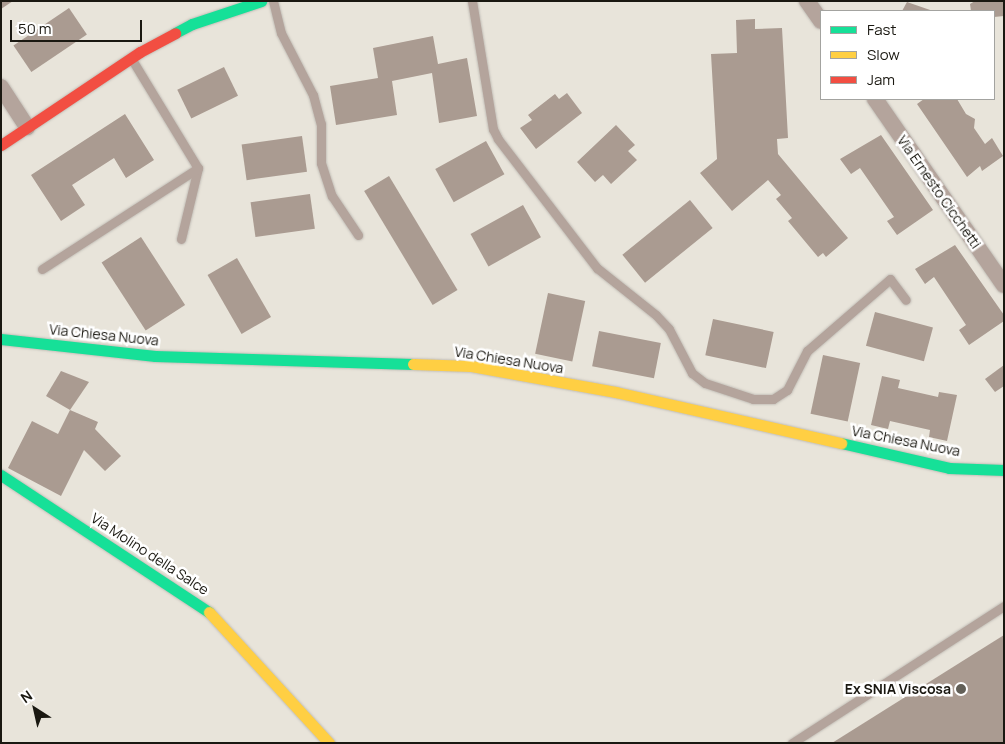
<!DOCTYPE html>
<html>
<head>
<meta charset="utf-8">
<style>
  body { margin:0 }
  #map { position:relative; width:1005px; height:744px; overflow:hidden; background:#e8e4da; font-family:Manrope,sans-serif }
  div>[style] { position:absolute }
  [style*='--x'] { left:calc(var(--x)*1px); top:calc(var(--y)*1px); width:calc(var(--w)*1px); rotate:calc(var(--a)*1deg) }
  .building>* { inset:0; background:#aa9b91; transform-origin:0 0 }
  .roads { filter:drop-shadow(0 0 1px #c2beb7) drop-shadow(0 0 1px #c2beb7) }
  .lane>* { height:9px; margin:-4.5px; padding:0 4.5px; transform-origin:4.5px; border-radius:4.5px; background:#b4a49c }
  .street>* { height:16px; margin:-8px; padding:0 8px; transform-origin:8px; border-radius:8px; background:#b4a49c }
  .fast>* { height:11px; margin:-5.5px; padding:0 5.5px; transform-origin:5.5px; border-radius:5.5px; background:#16e098 }
  .slow>* { height:11px; margin:-5.5px; padding:0 5.5px; transform-origin:5.5px; border-radius:5.5px; background:#ffcf43 }
  .jam>* { height:11px; margin:-5.5px; padding:0 5.5px; transform-origin:5.5px; border-radius:5.5px; background:#f24e42 }
  .dots>* { width:14px; height:14px; translate:-50% -50%; box-sizing:border-box; border:2px solid #fff; border-radius:50% }
  span { translate:-50% -50%; white-space:nowrap; text-align:center; line-height:1.15; -webkit-text-stroke:5px #fff; paint-order:stroke }
  .street-label { font-size:14px; color:#1a1811 }
  .poi-label { font-size:14px; color:#1a1811; font-weight:700 }
  .right { translate:-100% -50%; text-align:right }
  .frame { position:absolute; inset:0; border:2px solid #1a1811; pointer-events:none }
  .legend { position:absolute; left:820px; top:10px; width:175px; height:90px; box-sizing:border-box; background:#fff; border:1px solid #a3a3a0; margin:0; padding:6px 9px; list-style:none; font-size:15px; color:#1a1811 }
  .legend li { display:flex; align-items:center; gap:10px; height:25px }
  .legend b { width:25px; border:1px solid #a3a3a0 }
  .north { position:absolute; left:10px; top:684px; width:50px; height:50px; -webkit-text-stroke:4px #fff; paint-order:stroke; rotate:325deg; font-size:14px; font-weight:700; line-height:20px; text-align:center; color:#1a1811 }
  .north::after { content:''; display:block; margin:auto; width:18px; height:22px; background:#1a1811; clip-path:polygon(50% 0,100% 100%,50% 72%,0 100%) }
  .scale { position:absolute; left:10px; top:20px; width:132px; height:22px; box-sizing:border-box; border:2px solid #1a1811; border-top:0; padding-left:6px; font-size:15px; line-height:18px; white-space:nowrap; color:#1a1811; -webkit-text-stroke:4px #fff; paint-order:stroke }
</style>
</head>
<body>
<div id="map">
  <div class="building">
    <i style="clip-path:polygon(1px 1px,13px 1px,1px 9px)"></i>
    <i style="clip-path:polygon(975px 1px,1004px 1px,1004px 16px,994px 17px,994px 11px,971px 11px,970px 4px)"></i>
    <i style="clip-path:polygon(907px 2px,933px 11px,902px 11px)"></i>
    <i style="left:69px;top:8px;width:32px;height:67px;rotate:56deg"></i>
    <i style="clip-path:polygon(755px 19px,755px 29px,782px 28px,788px 138px,777px 139px,778px 154px,848px 238px,826px 257px,823px 253px,818px 257px,788px 221px,792px 218px,776px 199px,781px 195px,768px 180px,732px 211px,700px 173px,717px 159px,711px 54px,737px 53px,736px 20px)"></i>
    <i style="clip-path:polygon(433px 36px,438px 64px,467px 58px,477px 116px,439px 123px,432px 73px,392px 81px,397px 115px,336px 125px,330px 86px,378px 78px,373px 48px)"></i>
    <i style="left:224px;top:67px;width:32px;height:52px;rotate:64deg"></i>
    <i style="clip-path:polygon(567px 93px,582px 113px,536px 149px,520px 128px,532px 120px,528px 115px,555px 94px,559px 99px)"></i>
    <i style="clip-path:polygon(924px 99px,957px 99px,966px 114px,975px 119px,974px 128px,985px 144px,992px 138px,1003px 156px,982px 171px,980px 166px,967px 177px,917px 104px)"></i>
    <i style="clip-path:polygon(125px 114px,154px 160px,126px 178px,114px 158px,72px 185px,85px 205px,61px 221px,31px 175px)"></i>
    <i style="clip-path:polygon(616px 125px,635px 145px,628px 151px,637px 160px,611px 184px,603px 175px,595px 182px,577px 162px)"></i>
    <i style="clip-path:polygon(881px 135px,933px 210px,897px 235px,887px 221px,894px 217px,860px 168px,851px 174px,840px 159px)"></i>
    <i style="left:302px;top:136px;width:36px;height:61px;rotate:82deg"></i>
    <i style="left:486px;top:141px;width:38px;height:58px;rotate:61deg"></i>
    <i style="left:389px;top:176px;width:133px;height:29px;rotate:59deg"></i>
    <i style="left:310px;top:194px;width:35px;height:60px;rotate:82deg"></i>
    <i style="left:690px;top:200px;width:36px;height:87px;rotate:51deg"></i>
    <i style="left:523px;top:205px;width:37px;height:60px;rotate:61deg"></i>
    <i style="left:141px;top:237px;width:81px;height:47px;rotate:57deg"></i>
    <i style="clip-path:polygon(955px 245px,1004px 315px,1004px 321px,969px 345px,959px 330px,966px 325px,934px 277px,925px 284px,915px 269px)"></i>
    <i style="left:237px;top:258px;width:68px;height:34px;rotate:60deg"></i>
    <i style="left:548px;top:293px;width:38px;height:62px;rotate:12deg"></i>
    <i style="left:875px;top:312px;width:60px;height:35px;rotate:15deg"></i>
    <i style="left:713px;top:319px;width:62px;height:37px;rotate:12deg"></i>
    <i style="left:599px;top:331px;width:63px;height:36px;rotate:11deg"></i>
    <i style="left:823px;top:355px;width:38px;height:60px;rotate:12deg"></i>
    <i style="clip-path:polygon(1004px 365px,1004px 386px,995px 392px,985px 379px)"></i>
    <i style="clip-path:polygon(61px 371px,89px 382px,70px 410px,46px 396px)"></i>
    <i style="clip-path:polygon(882px 376px,900px 380px,898px 388px,938px 397px,939px 392px,957px 395px,947px 441px,929px 437px,930px 430px,890px 421px,888px 429px,871px 425px)"></i>
    <i style="clip-path:polygon(70px 410px,98px 422px,95px 429px,121px 456px,105px 471px,84px 450px,61px 496px,8px 468px,32px 421px,58px 434px)"></i>
    <i style="clip-path:polygon(1004px 635px,1004px 743px,832px 743px)"></i>
  </div>
  <div class="roads">
    <div class="lane">
      <i style="--x:273;--y:1;--w:33;--a:76"></i>
      <i style="--x:281;--y:33;--w:70;--a:62.7"></i>
      <i style="--x:313;--y:95;--w:30;--a:75"></i>
      <i style="--x:321;--y:124;--w:39;--a:90"></i>
      <i style="--x:321;--y:163;--w:35;--a:72"></i>
      <i style="--x:332;--y:196;--w:47;--a:56.3"></i>
      <i style="--x:472;--y:1;--w:130;--a:80.7"></i>
      <i style="--x:493;--y:129;--w:11;--a:63"></i>
      <i style="--x:498;--y:139;--w:163;--a:52.5"></i>
      <i style="--x:597;--y:268;--w:75;--a:38.5"></i>
      <i style="--x:656;--y:315;--w:19;--a:47"></i>
      <i style="--x:669;--y:329;--w:50;--a:62.4"></i>
      <i style="--x:692;--y:373;--w:16;--a:38"></i>
      <i style="--x:705;--y:383;--w:51;--a:18.4"></i>
      <i style="--x:753;--y:399;--w:20;--a:0"></i>
      <i style="--x:773;--y:399;--w:17;--a:-33"></i>
      <i style="--x:787;--y:390;--w:44;--a:-62.9"></i>
      <i style="--x:807;--y:351;--w:110;--a:-40.9"></i>
      <i style="--x:890;--y:279;--w:26;--a:53"></i>
      <i style="--x:131;--y:58;--w:129;--a:58.7"></i>
      <i style="--x:198;--y:168;--w:73;--a:103.5"></i>
      <i style="--x:42;--y:269;--w:186;--a:-32.9"></i>
      <i style="--x:792;--y:743;--w:252;--a:-32.9"></i>
    </div>
    <div class="street">
      <i style="--x:807;--y:1;--w:24;--a:55"></i>
      <i style="--x:1;--y:87;--w:48;--a:57"></i>
      <i style="--x:875;--y:99;--w:226;--a:55.3"></i>
    </div>
    <div class="fast">
      <i style="--x:175;--y:33;--w:19;--a:-28"></i>
      <i style="--x:192;--y:24;--w:73;--a:-18.4"></i>
      <i style="--x:1;--y:339;--w:155;--a:6.3"></i>
      <i style="--x:155;--y:356;--w:258;--a:1.8"></i>
      <i style="--x:841;--y:443;--w:111;--a:13"></i>
      <i style="--x:949;--y:468;--w:55;--a:2.1"></i>
      <i style="--x:1;--y:475;--w:249;--a:33.4"></i>
    </div>
    <div class="slow">
      <i style="--x:413;--y:364;--w:58;--a:2"></i>
      <i style="--x:471;--y:366;--w:147;--a:10.2"></i>
      <i style="--x:616;--y:392;--w:231;--a:12.8"></i>
      <i style="--x:209;--y:612;--w:178;--a:47.5"></i>
    </div>
    <div class="jam">
      <i style="--x:1;--y:145;--w:167;--a:-33.8"></i>
      <i style="--x:140;--y:52;--w:40;--a:-28"></i>
    </div>
  </div>
  <div class="dots">
    <i style="left:961px;top:689px;background:#625f57"></i>
  </div>
  <div class="street-label">
    <span style="left:939px;top:192px;rotate:55deg">Via Ernesto Cicchetti</span>
    <span style="left:104px;top:335px;rotate:6deg">Via Chiesa Nuova</span>
    <span style="left:509px;top:360px;rotate:9deg">Via Chiesa Nuova</span>
    <span style="left:906px;top:441px;rotate:11deg">Via Chiesa Nuova</span>
    <span style="left:150px;top:554px;rotate:33deg">Via Molino della Salce</span>
  </div>
  <div class="poi-label">
    <span class="right" style="left:951px;top:689px">Ex SNIA Viscosa</span>
  </div>
  <div class="frame"></div>
  <ul class="legend">
  <li><b style="height:6px;background:#16e098"></b>Fast</li>
  <li><b style="height:6px;background:#ffcf43"></b>Slow</li>
  <li><b style="height:6px;background:#f24e42"></b>Jam</li>
  </ul>
  <div class="north">N</div>
  <div class="scale">50 m</div>
</div>
</body>
</html>
